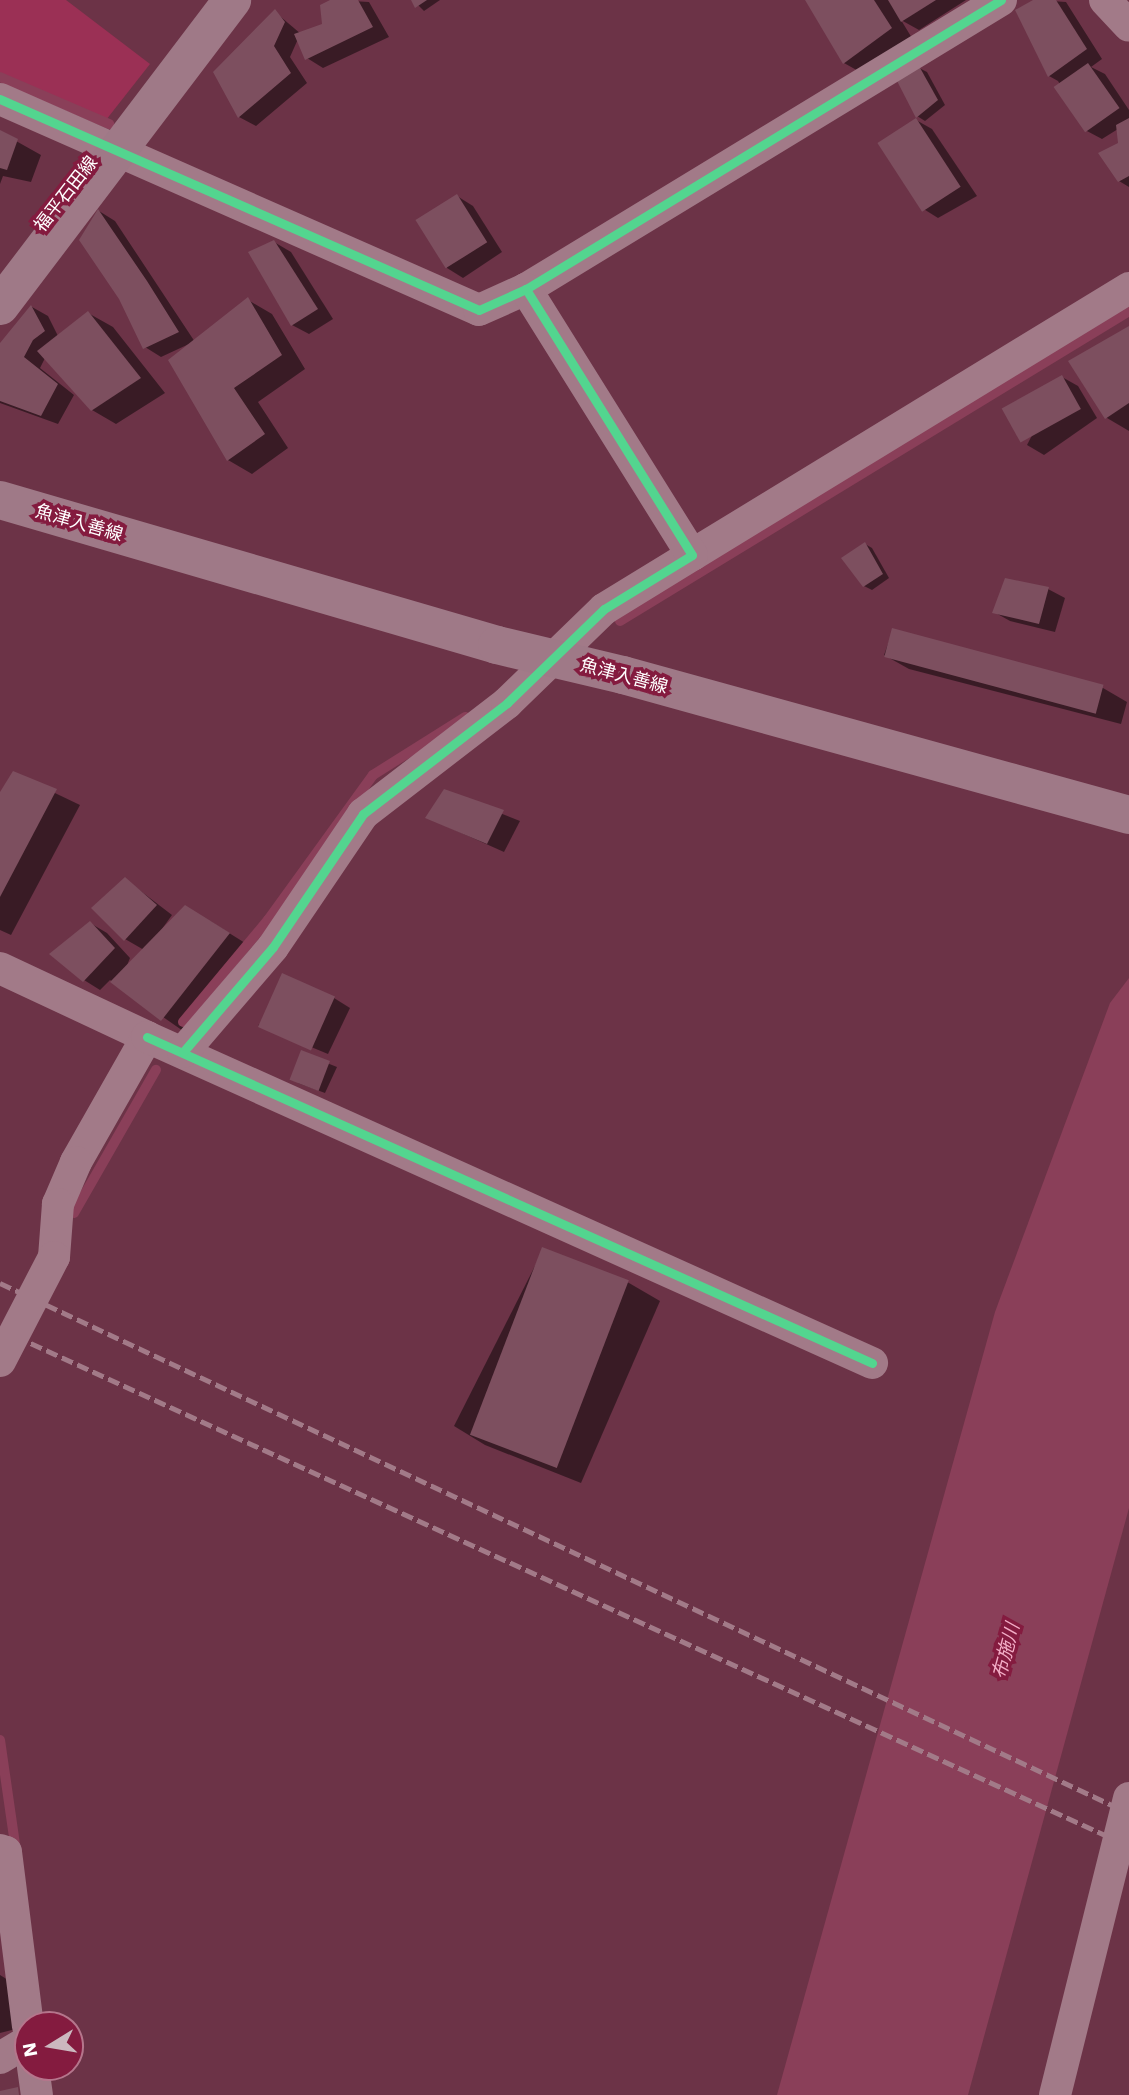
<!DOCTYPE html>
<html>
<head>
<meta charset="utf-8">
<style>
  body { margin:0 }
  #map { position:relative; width:1129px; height:2095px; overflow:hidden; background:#6c3347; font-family:"Work Sans","Noto Sans JP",sans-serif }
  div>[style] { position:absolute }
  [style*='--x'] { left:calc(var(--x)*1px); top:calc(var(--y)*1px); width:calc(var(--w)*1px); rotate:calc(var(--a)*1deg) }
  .green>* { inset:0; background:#9b3055 }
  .water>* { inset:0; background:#8a3f59 }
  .shadow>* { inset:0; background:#0007 }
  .stream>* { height:10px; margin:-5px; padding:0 5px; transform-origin:5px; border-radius:5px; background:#8a3f59 }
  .building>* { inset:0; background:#7d4f5f; transform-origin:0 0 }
  .minor>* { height:32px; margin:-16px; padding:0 16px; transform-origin:16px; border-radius:16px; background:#a27a88 }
  .major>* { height:38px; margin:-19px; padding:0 19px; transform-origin:19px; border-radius:19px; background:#9f7987 }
  .rail>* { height:5px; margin-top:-2.5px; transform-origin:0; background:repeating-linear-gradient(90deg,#a27a88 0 12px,transparent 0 17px) }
  .major-bridge>* { height:38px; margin:-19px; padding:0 19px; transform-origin:19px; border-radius:19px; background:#9f7987 }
  .cycleway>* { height:9px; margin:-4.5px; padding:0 4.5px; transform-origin:4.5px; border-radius:4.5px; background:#53d58f }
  span { translate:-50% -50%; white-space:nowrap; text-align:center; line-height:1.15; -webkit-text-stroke:7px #841b3f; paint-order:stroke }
  .street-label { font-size:18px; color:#fff }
  .water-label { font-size:19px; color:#f2adc6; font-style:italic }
  .north { position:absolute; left:14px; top:2011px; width:70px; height:70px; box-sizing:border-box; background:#841b3f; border:2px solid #b5768c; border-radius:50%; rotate:259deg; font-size:19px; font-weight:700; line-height:28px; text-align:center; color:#fff }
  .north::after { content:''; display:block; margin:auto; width:24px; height:32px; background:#ccb8bf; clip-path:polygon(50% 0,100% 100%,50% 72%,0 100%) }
</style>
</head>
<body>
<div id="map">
  <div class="green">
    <i style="clip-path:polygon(0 0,66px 0,150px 64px,106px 120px,0 74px)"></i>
  </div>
  <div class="water">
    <i style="clip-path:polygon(1129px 978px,1129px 1508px,968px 2095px,777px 2095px,995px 1312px,1110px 1003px)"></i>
  </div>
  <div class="shadow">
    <i style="clip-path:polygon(334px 0,369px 2px,389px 37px,323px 68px,307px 58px,298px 39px,290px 57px,307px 83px,256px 126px,239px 117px,215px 72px,275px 12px,301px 34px,324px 25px)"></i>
    <i style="clip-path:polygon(413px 0,440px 0,424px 11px)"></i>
    <i style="clip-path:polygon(807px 0,966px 0,919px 30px,901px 20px,915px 43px,869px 77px,844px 63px)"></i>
    <i style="clip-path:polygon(1037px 0,1066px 2px,1102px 59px,1091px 67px,1105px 74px,1129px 110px,1129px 187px,1119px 181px,1118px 129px,1102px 139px,1085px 130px,1058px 81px,1049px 76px)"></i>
    <i style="clip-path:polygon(919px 68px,927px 72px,945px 105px,925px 121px,917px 116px)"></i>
    <i style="clip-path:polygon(916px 120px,932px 129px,977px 196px,938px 218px,922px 208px)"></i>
    <i style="clip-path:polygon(0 132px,41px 155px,31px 182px,3px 176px,0 184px)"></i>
    <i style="clip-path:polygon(457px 196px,473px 206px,502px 252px,463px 278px,447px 268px)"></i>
    <i style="clip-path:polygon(99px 211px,115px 221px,195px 342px,248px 300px,272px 314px,305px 369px,258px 402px,288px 448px,252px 474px,228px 460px,189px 344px,161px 357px,145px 347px)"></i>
    <i style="clip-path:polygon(274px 242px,291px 252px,333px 319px,309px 334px,292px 325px)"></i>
    <i style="clip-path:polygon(32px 307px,48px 316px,58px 336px,88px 313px,113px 327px,165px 393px,116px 424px,92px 410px,45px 358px,40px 368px,74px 395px,58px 424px,0 403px,0 347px)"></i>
    <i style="clip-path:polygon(1129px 328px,1129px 431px,1107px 418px,1070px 362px)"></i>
    <i style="clip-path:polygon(1062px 377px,1078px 386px,1097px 418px,1044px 455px,1027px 445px)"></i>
    <i style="clip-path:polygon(865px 544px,872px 548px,889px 578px,872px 590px,864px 586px)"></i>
    <i style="clip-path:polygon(1048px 589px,1065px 598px,1055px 632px,1010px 621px,994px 612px)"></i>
    <i style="clip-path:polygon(893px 630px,1103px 688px,1127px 702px,1121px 724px,909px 669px,884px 655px)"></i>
    <i style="clip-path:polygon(13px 773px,80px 805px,11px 935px,0 930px,0 796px)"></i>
    <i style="clip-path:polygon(444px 791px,520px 821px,504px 852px,428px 818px)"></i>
    <i style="clip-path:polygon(125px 879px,172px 915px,157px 936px,210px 921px,253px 948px,186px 1033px,110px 980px,100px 990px,84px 980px,90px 923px,107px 933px,130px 958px,126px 968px,144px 950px,125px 939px)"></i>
    <i style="clip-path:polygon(334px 998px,350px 1008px,328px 1054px,258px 1025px)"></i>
    <i style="clip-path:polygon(302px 1053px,337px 1067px,325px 1093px,298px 1083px)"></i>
    <i style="clip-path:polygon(543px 1250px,629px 1283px,660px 1301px,581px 1483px,485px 1445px,454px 1426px)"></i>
    <i style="clip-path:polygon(0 1975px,13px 1983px,20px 2028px,0 2033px)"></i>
  </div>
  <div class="stream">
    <i style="--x:0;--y:77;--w:119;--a:23.3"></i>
    <i style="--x:620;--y:621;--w:596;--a:-31.34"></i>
    <i style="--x:183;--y:1022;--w:133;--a:-50.2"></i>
    <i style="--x:268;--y:920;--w:179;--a:-54.1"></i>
    <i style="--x:373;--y:775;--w:109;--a:-32.2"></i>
    <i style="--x:74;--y:1213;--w:165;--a:-60.2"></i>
    <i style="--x:0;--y:1740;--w:112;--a:81.8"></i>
  </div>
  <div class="building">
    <i style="clip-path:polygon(330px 0,358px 0,373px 27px,305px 60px,294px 34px,322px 24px,320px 5px)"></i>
    <i style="clip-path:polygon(411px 0,427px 0,415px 8px)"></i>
    <i style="clip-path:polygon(805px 0,874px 0,892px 28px,843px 64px)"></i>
    <i style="clip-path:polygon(888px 0,936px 0,901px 22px)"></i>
    <i style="clip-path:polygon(1033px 0,1056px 0,1087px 49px,1048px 77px,1015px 10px)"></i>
    <i style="clip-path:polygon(275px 9px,285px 22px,274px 46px,291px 73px,238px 118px,213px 72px)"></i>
    <i style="left:1088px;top:63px;width:55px;height:42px;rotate:55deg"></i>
    <i style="clip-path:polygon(919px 66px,938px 100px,916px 118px,896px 79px)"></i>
    <i style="left:916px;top:118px;width:82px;height:46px;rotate:57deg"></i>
    <i style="clip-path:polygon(1129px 118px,1129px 176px,1118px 182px,1098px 153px,1118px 143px,1116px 125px)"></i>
    <i style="clip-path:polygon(0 130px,18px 139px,7px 170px,0 168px)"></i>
    <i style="left:457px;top:194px;width:57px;height:49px;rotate:58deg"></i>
    <i style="clip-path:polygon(98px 209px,147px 281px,179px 332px,143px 349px,119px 299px,79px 240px)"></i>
    <i style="clip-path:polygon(274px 240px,318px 309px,291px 326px,248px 252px)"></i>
    <i style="clip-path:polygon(248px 297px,282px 355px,234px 388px,265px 434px,227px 461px,168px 360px)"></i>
    <i style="clip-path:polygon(31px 305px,45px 331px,33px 340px,24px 357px,58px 384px,41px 416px,0 401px,0 343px)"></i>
    <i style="clip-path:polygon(88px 311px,141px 378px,91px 411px,37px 351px)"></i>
    <i style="clip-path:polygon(1129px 326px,1129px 403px,1105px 419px,1068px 361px)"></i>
    <i style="left:1062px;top:375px;width:39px;height:69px;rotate:61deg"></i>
    <i style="clip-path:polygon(865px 542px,883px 574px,863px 587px,841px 558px)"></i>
    <i style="clip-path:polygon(1005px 578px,1049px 587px,1039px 624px,992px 613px)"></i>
    <i style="left:892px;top:628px;width:219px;height:30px;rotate:15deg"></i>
    <i style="clip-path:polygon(13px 771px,57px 789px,0 897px,0 792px)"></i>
    <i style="clip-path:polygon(444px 789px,504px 810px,487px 844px,425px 818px)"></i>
    <i style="clip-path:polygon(125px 877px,157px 905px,124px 941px,91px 908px)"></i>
    <i style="clip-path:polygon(185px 905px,230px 933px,161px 1021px,110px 982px)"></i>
    <i style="clip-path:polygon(90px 921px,115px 948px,83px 982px,49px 954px)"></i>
    <i style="left:282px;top:973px;width:58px;height:59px;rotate:24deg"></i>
    <i style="left:301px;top:1050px;width:31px;height:32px;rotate:21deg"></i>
    <i style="left:542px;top:1247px;width:93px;height:201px;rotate:21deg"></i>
    <i style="clip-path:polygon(18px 2087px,19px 2095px,0 2095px,0 2091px)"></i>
  </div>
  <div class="minor">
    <i style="--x:1105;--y:0;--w:35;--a:47"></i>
    <i style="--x:0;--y:99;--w:523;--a:23.77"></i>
    <i style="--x:479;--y:310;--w:51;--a:-24.1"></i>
    <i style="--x:526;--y:289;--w:556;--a:-31.32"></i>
    <i style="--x:692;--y:555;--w:512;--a:-31.42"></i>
    <i style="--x:0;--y:968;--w:162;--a:25.1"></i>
    <i style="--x:147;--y:1037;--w:144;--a:119.6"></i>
    <i style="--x:76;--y:1162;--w:46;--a:113.2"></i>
    <i style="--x:58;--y:1204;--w:53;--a:94.3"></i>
    <i style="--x:54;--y:1257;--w:117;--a:117.4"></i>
    <i style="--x:147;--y:1037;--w:795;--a:24.21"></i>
    <i style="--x:183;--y:1052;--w:138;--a:-49.4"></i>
    <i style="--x:273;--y:947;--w:161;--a:-55.9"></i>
    <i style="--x:363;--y:814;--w:182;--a:-37.6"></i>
    <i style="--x:507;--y:703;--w:135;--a:-44.1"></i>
    <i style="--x:604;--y:609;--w:103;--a:-31.5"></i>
    <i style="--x:692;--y:555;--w:314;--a:-122"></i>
    <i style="--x:0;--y:1850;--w:6;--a:18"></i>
    <i style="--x:6;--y:1852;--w:175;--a:82.8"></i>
    <i style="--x:0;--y:2058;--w:33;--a:-31"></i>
    <i style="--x:33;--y:2067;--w:28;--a:82"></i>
    <i style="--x:1055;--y:2095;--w:306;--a:-76"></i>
  </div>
  <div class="major">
    <i style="--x:0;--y:306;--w:384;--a:-52.8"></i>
    <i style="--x:0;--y:500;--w:518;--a:16.26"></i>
    <i style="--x:623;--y:675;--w:525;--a:15.47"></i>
  </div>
  <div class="rail">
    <i style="--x:0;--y:1283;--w:1247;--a:25.15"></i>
    <i style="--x:0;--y:1329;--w:1242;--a:24.6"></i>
  </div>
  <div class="major-bridge">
    <i style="--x:497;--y:645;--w:130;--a:13.4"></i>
  </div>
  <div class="cycleway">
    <i style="--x:0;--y:99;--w:523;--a:23.77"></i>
    <i style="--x:479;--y:310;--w:51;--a:-24.1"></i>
    <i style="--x:526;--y:289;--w:556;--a:-31.32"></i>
    <i style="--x:147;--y:1037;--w:795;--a:24.21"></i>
    <i style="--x:183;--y:1052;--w:138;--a:-49.4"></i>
    <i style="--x:273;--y:947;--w:161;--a:-55.9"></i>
    <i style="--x:363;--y:814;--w:182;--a:-37.6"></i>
    <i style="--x:507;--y:703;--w:135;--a:-44.1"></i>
    <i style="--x:604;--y:609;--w:103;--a:-31.5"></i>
    <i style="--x:692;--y:555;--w:314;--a:-122"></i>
  </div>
  <div class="street-label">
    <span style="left:66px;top:194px;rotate:-52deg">福平石田線</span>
    <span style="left:79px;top:523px;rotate:16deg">魚津入善線</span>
    <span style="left:624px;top:676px;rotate:15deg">魚津入善線</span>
  </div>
  <div class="water-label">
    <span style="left:1006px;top:1651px;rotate:-75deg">布施川</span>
  </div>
  <div class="north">N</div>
</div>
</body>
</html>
